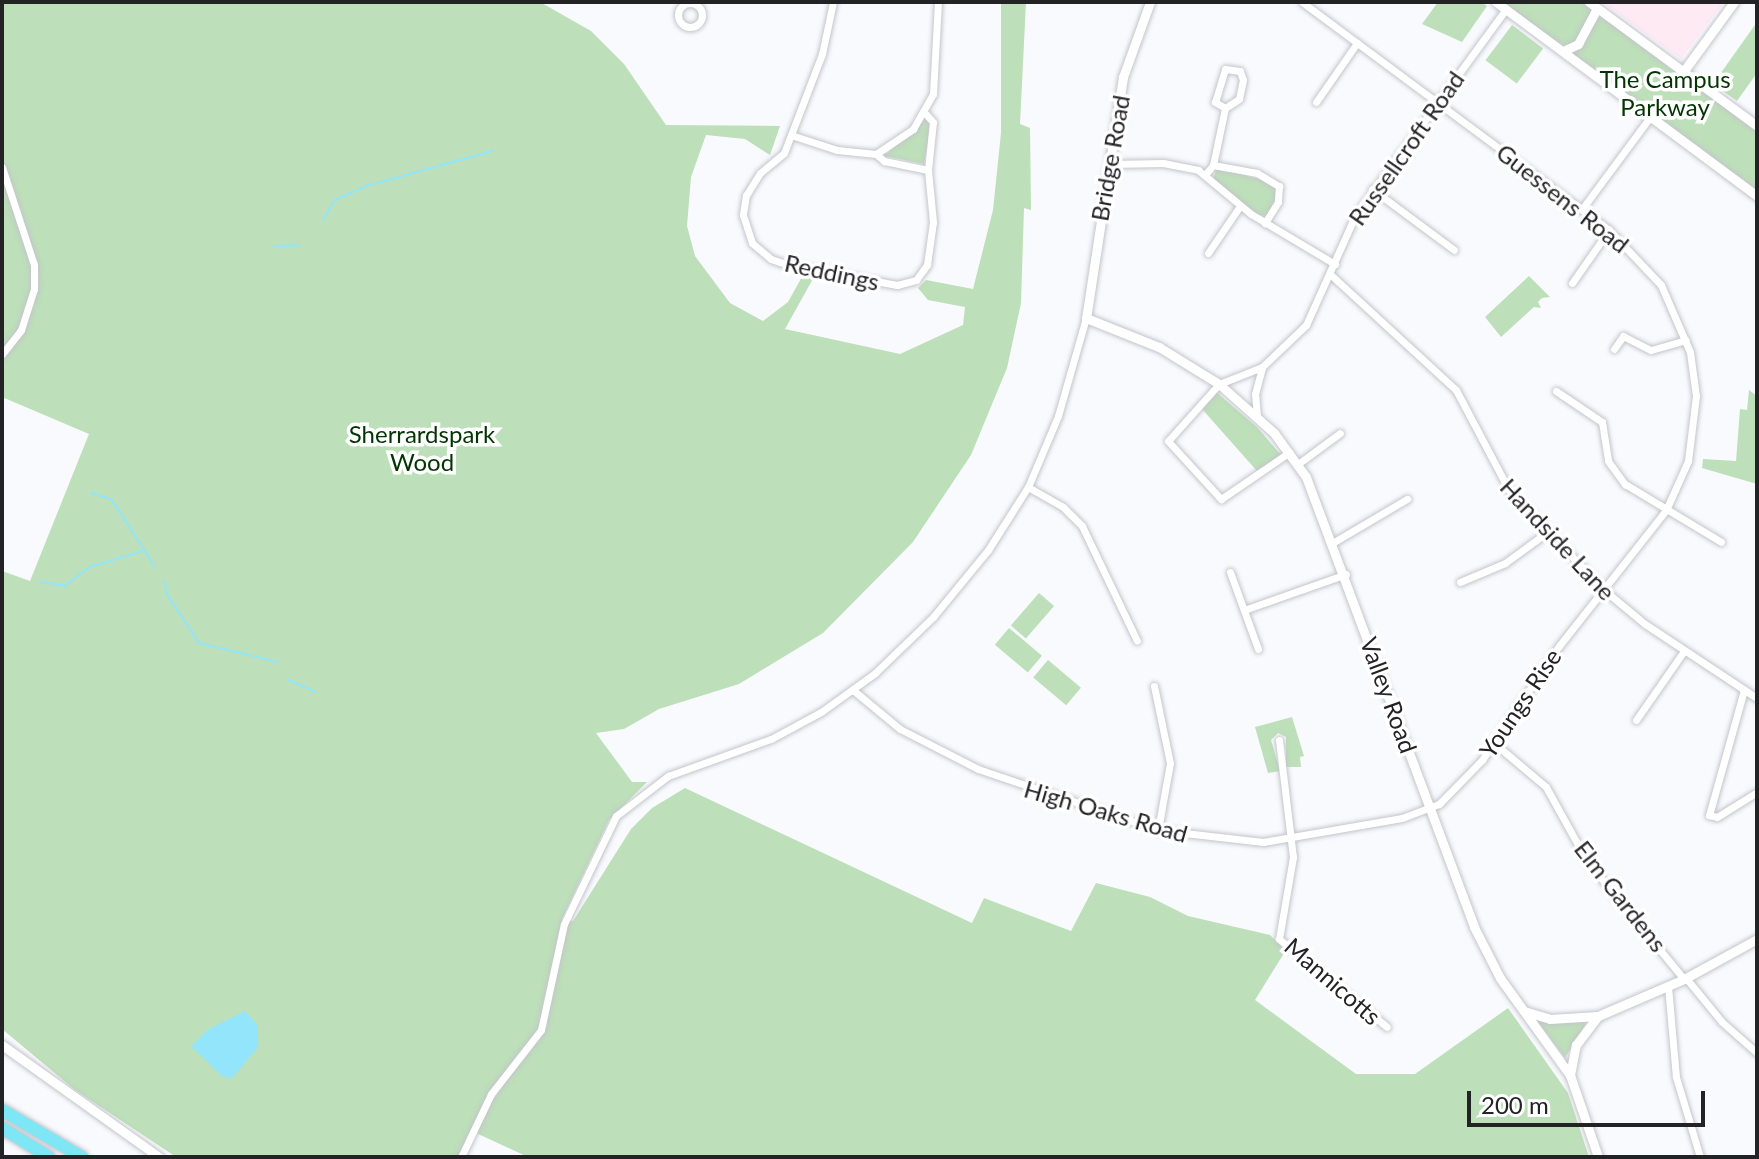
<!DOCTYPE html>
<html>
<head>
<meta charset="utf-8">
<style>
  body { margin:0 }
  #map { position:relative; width:1759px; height:1159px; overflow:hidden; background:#f9fafe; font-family:Lato,sans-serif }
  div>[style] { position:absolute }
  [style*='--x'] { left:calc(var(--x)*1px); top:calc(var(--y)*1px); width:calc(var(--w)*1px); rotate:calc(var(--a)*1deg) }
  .commercial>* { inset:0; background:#feeaf2 }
  .green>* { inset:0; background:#bddfb9; transform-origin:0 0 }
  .water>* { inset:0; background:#92e5fa }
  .stream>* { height:2px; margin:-1px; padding:0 1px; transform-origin:1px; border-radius:1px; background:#92e5fa }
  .roads { filter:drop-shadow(0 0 2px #c3c5cb) drop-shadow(0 0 2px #c3c5cb) }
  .street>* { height:7px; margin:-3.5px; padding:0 3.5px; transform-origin:3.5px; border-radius:3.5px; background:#fff }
  .street>.ring { margin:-3.5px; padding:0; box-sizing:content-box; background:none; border:7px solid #fff; border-radius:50% }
  .secondary>* { height:9px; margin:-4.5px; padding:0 4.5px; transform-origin:4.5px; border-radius:4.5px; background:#fff }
  .highway>* { height:12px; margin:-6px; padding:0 6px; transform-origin:6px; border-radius:6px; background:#7de7f6 }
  span { translate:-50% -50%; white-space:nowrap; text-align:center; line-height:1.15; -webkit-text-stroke:7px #fff; paint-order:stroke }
  .park-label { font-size:24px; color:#033503 }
  .street-label { font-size:24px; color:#232326 }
  .frame { position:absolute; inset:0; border:4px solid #232326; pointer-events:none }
  .scale { position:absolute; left:1467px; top:1091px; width:238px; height:36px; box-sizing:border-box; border:4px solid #232326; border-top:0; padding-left:10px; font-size:24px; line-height:28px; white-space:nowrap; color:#232326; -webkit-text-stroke:6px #fff; paint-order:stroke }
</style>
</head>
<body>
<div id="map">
  <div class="commercial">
    <i style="clip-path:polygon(1602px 2px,1724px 2px,1681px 59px)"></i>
  </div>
  <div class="green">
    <i style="clip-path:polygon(2px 2px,540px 2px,591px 31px,624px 64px,666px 125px,780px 126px,770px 155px,745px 139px,706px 135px,691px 177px,687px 226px,695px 256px,730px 303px,763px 321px,788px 302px,803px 275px,814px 277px,785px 329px,900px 354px,963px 325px,965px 307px,928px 300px,918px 288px,926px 280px,973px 289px,993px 210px,1001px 133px,1001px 2px,1026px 2px,1020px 124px,1030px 128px,1031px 210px,1024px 208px,1021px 303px,1007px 368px,971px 455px,913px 542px,823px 633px,739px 684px,659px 709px,624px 729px,596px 733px,632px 782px,647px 782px,609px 820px,562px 919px,573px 921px,631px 829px,652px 808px,685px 788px,972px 923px,984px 898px,1071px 931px,1096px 883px,1150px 897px,1188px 916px,1270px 935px,1286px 950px,1255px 1000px,1356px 1074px,1415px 1074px,1508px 1008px,1568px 1093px,1589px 1157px,528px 1157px,474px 1132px,466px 1157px,176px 1157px,75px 1090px,2px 1029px,2px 571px,30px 581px,89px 434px,2px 397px)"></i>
    <i style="clip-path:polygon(1438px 2px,1482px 2px,1487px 6px,1462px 42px,1422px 24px)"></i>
    <i style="clip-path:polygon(1502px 2px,1583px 2px,1592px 11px,1575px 43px,1563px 46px)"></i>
    <i style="clip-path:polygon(1601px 15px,1757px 130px,1757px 191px,1572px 53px)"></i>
    <i style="clip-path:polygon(1757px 22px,1757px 73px,1737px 101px,1713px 84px)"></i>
    <i style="left:1512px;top:25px;width:39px;height:44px;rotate:37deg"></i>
    <i style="clip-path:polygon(926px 119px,931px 124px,924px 164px,884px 156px)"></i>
    <i style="clip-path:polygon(1217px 168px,1274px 183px,1279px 194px,1267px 216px,1258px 215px,1213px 179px)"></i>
    <i style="clip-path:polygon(1529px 276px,1550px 297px,1542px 298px,1538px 302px,1541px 308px,1534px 307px,1501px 337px,1485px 317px)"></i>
    <i style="clip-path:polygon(1749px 390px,1757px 396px,1757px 484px,1702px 468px,1703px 459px,1736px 461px,1740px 409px,1747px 410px)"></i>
    <i style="clip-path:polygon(1215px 391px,1257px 427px,1281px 455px,1257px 471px,1202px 409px)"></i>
    <i style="left:1039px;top:593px;width:20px;height:43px;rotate:41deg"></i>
    <i style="left:1009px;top:628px;width:43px;height:22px;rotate:40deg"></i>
    <i style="left:1048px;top:660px;width:43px;height:23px;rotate:40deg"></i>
    <i style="clip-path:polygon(1292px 717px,1304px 756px,1300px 757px,1301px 767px,1286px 767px,1286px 737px,1278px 733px,1271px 740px,1280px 771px,1268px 773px,1255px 727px)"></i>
    <i style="clip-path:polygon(1538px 1022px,1584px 1022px,1585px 1025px,1565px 1058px)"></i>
  </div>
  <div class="water">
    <i style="clip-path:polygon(245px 1011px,257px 1025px,258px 1047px,232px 1078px,223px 1077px,191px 1046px,209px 1029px)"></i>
  </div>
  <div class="stream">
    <i style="--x:323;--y:220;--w:23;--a:-59"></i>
    <i style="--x:335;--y:200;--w:34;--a:-24"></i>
    <i style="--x:366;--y:186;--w:131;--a:-15.5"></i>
    <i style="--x:275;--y:246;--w:23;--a:-2"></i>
    <i style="--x:91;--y:493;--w:22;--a:18"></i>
    <i style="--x:112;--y:500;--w:80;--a:57.3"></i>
    <i style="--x:165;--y:581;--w:12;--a:85"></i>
    <i style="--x:166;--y:593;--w:60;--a:56.6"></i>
    <i style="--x:199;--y:643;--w:81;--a:13.5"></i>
    <i style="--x:41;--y:582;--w:24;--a:9"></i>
    <i style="--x:65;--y:586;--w:31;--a:-38"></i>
    <i style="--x:89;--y:567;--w:56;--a:-16.5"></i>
    <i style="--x:289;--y:680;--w:30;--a:24"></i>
  </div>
  <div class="roads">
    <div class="street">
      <i style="--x:833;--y:2;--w:53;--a:101.9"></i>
      <i style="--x:822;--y:54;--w:106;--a:111"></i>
      <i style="--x:784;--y:153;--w:31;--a:140"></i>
      <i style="--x:760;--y:173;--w:26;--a:122"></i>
      <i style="--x:746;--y:195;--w:20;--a:99"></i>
      <i style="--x:743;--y:215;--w:29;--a:72"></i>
      <i style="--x:752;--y:243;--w:25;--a:40"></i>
      <i style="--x:771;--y:259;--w:18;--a:19"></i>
      <i style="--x:788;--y:265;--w:111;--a:10.4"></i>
      <i style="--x:897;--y:285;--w:20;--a:-15"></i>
      <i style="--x:916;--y:280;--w:19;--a:-54"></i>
      <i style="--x:927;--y:265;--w:43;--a:-82.1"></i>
      <i style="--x:933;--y:222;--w:52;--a:-95.5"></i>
      <i style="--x:928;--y:170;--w:48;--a:-84.1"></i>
      <i style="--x:933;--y:122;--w:12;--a:-132"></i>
      <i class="ring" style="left:678px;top:3px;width:17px;height:17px"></i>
      <i style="--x:1225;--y:69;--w:15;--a:8"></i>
      <i style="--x:1240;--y:71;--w:9;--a:72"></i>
      <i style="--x:1243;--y:80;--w:19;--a:102"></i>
      <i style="--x:1239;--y:99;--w:17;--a:147"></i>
      <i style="--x:1225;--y:108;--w:12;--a:-149"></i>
      <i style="--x:1215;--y:102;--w:34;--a:-73"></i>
      <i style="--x:1316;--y:102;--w:72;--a:-55.2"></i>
      <i style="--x:791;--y:135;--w:48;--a:18.1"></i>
      <i style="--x:837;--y:150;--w:39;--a:6"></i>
      <i style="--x:876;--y:154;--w:45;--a:-34"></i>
      <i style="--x:913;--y:129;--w:40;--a:-60.3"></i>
      <i style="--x:933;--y:94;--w:92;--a:-86.9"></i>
      <i style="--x:876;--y:154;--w:11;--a:41"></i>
      <i style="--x:884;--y:161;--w:45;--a:11.6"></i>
      <i style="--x:1110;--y:164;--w:53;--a:-1.1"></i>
      <i style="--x:1163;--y:163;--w:36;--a:11"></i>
      <i style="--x:1198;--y:170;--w:69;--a:39.7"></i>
      <i style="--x:1251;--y:214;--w:98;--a:30.8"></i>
      <i style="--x:1213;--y:165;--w:45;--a:10.3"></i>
      <i style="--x:1257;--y:173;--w:26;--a:31"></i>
      <i style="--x:1279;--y:186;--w:16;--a:94"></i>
      <i style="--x:1278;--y:202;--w:25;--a:122"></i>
      <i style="--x:2;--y:167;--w:103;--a:71.9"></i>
      <i style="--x:34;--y:265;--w:24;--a:90"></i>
      <i style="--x:34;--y:289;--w:43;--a:107.6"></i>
      <i style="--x:21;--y:330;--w:31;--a:128"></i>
      <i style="--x:1205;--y:175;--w:13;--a:-51"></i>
      <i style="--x:1213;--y:165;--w:58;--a:-78.1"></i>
      <i style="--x:1372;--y:189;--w:102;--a:36.6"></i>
      <i style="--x:1582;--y:209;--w:114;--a:-53.5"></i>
      <i style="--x:1208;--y:253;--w:57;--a:-55.8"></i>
      <i style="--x:1331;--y:275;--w:170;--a:42.6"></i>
      <i style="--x:1456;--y:390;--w:113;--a:62.1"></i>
      <i style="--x:1509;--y:490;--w:138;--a:46.5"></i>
      <i style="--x:1604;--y:590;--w:53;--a:39.7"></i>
      <i style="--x:1645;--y:624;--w:134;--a:33.5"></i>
      <i style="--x:1572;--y:283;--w:65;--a:-55.1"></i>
      <i style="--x:1614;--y:349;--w:16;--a:-55"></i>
      <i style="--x:1623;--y:336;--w:31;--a:27"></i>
      <i style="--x:1651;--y:350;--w:36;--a:-16"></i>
      <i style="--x:1262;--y:367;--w:61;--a:-43.7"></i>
      <i style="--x:1306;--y:325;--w:120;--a:-65.8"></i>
      <i style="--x:1355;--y:216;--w:256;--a:-53.9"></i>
      <i style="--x:1556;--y:391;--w:55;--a:34"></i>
      <i style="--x:1602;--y:422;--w:39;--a:81"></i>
      <i style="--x:1608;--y:461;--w:29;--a:54"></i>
      <i style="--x:1625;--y:484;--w:112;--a:31.1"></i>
      <i style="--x:1257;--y:416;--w:22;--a:-95"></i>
      <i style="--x:1255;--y:394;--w:28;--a:-75"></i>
      <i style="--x:1262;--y:367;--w:46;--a:158.4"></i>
      <i style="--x:1219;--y:384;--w:76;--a:131.8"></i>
      <i style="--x:1168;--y:441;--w:79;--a:47.6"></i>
      <i style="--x:1221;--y:499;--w:83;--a:-34.3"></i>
      <i style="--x:1298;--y:464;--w:52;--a:-36.4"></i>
      <i style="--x:1028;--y:487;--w:40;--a:29.7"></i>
      <i style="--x:1063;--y:507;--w:27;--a:45"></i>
      <i style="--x:1082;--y:526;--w:127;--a:64.4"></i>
      <i style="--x:1334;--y:542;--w:85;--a:-30.5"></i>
      <i style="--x:1230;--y:572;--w:82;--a:70"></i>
      <i style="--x:1460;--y:582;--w:49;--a:-22.9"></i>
      <i style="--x:1505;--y:563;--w:51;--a:-36.2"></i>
      <i style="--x:1244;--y:610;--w:108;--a:-19.4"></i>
      <i style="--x:1154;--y:686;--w:79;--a:78.3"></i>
      <i style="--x:1170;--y:763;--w:68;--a:100.2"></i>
      <i style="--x:853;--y:690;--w:61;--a:39.7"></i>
      <i style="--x:900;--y:729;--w:88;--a:27.1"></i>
      <i style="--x:978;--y:769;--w:190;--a:18.7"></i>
      <i style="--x:1158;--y:830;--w:106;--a:6.5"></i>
      <i style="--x:1263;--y:842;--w:141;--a:-9.8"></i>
      <i style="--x:1402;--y:818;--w:40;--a:-21"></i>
      <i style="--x:1439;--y:804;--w:62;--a:-45.7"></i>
      <i style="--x:1482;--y:760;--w:138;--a:-56"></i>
      <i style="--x:1559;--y:646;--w:173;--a:-51.8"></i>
      <i style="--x:1666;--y:510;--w:54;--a:-65.8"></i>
      <i style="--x:1688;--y:461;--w:65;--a:-83"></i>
      <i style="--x:1696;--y:396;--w:44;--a:-97.8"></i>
      <i style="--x:1690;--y:352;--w:73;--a:-113.4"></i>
      <i style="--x:1661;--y:285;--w:76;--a:-133.4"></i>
      <i style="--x:1609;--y:230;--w:382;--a:-143.4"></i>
      <i style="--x:1744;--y:690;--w:130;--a:105.6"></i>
      <i style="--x:1709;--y:815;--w:8;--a:14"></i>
      <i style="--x:1717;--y:817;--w:47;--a:-32"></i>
      <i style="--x:1636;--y:720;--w:84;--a:-55.2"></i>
      <i style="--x:1279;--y:740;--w:118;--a:83.2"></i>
      <i style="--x:1293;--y:857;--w:83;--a:99.7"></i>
      <i style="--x:1279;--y:939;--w:139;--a:39.2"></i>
      <i style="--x:1494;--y:743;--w:68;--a:40.2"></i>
      <i style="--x:1546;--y:787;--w:85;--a:61"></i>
      <i style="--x:1587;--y:861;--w:153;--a:50.6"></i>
      <i style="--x:1686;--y:978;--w:57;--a:50.7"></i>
      <i style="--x:1722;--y:1022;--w:47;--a:41.5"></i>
      <i style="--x:1668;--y:986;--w:91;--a:85"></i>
      <i style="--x:1676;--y:1077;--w:84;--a:73.3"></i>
      <i style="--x:461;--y:1157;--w:70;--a:-64.5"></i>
      <i style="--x:491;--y:1094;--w:81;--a:-52"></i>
      <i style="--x:541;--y:1030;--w:108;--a:-77.8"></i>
      <i style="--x:564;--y:924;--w:120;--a:-64.3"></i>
      <i style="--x:616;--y:816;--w:66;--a:-37.6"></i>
      <i style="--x:668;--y:776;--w:109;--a:-19.8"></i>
      <i style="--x:771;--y:739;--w:57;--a:-28.4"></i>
      <i style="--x:821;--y:712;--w:67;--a:-35.8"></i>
      <i style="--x:875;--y:673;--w:81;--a:-44"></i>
      <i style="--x:933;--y:617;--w:87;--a:-50.6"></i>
      <i style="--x:988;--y:550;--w:75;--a:-57.6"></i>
      <i style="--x:1028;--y:487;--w:77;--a:-67.1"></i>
      <i style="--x:1058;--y:416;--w:102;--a:-74.1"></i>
    </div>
    <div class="secondary">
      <i style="--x:1150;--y:2;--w:80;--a:109.8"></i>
      <i style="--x:1123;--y:77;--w:244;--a:98.7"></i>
      <i style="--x:1086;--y:318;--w:79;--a:21.7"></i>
      <i style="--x:1159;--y:347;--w:70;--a:31.7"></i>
      <i style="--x:1219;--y:384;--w:74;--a:41.7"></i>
      <i style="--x:1274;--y:433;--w:54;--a:54"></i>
      <i style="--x:1306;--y:477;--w:480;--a:69.5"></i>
      <i style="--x:1474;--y:927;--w:57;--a:63"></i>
      <i style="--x:1500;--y:978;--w:120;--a:54.2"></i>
      <i style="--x:1570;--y:1075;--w:87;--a:71.1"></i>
      <i style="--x:1496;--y:2;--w:325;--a:36.6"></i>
      <i style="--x:1589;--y:2;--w:209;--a:36.4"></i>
      <i style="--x:1563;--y:51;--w:17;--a:-25"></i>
      <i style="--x:1578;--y:44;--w:40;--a:-62"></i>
      <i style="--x:1683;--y:72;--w:87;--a:-53.9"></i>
      <i style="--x:1524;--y:1011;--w:27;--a:17"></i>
      <i style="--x:1550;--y:1019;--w:48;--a:-3.6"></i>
      <i style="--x:1598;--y:1016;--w:94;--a:-23.3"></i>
      <i style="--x:1684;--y:979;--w:83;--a:-28.7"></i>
      <i style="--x:2;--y:1045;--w:193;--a:35.5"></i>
      <i style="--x:1570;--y:1075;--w:31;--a:-79"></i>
      <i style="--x:1576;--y:1045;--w:36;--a:-53"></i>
    </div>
    <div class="highway">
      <i style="--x:2;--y:1110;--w:93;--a:30.4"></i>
      <i style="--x:2;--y:1128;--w:55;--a:31.7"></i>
    </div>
  </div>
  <div class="park-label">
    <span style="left:1665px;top:93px">The Campus<br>Parkway</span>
    <span style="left:422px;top:448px">Sherrardspark<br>Wood</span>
  </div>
  <div class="street-label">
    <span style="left:1406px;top:148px;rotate:-55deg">Russellcroft Road</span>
    <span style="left:1110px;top:158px;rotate:-80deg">Bridge Road</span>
    <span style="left:1563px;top:198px;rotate:38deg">Guessens Road</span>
    <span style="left:832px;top:272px;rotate:12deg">Reddings</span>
    <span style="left:1558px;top:539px;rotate:47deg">Handside Lane</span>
    <span style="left:1389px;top:695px;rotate:70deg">Valley Road</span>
    <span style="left:1520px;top:703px;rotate:-56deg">Youngs Rise</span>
    <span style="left:1106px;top:811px;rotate:16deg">High Oaks Road</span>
    <span style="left:1621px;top:896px;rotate:52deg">Elm Gardens</span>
    <span style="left:1333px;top:981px;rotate:41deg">Mannicotts</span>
  </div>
  <div class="frame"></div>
  <div class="scale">200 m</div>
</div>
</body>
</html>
